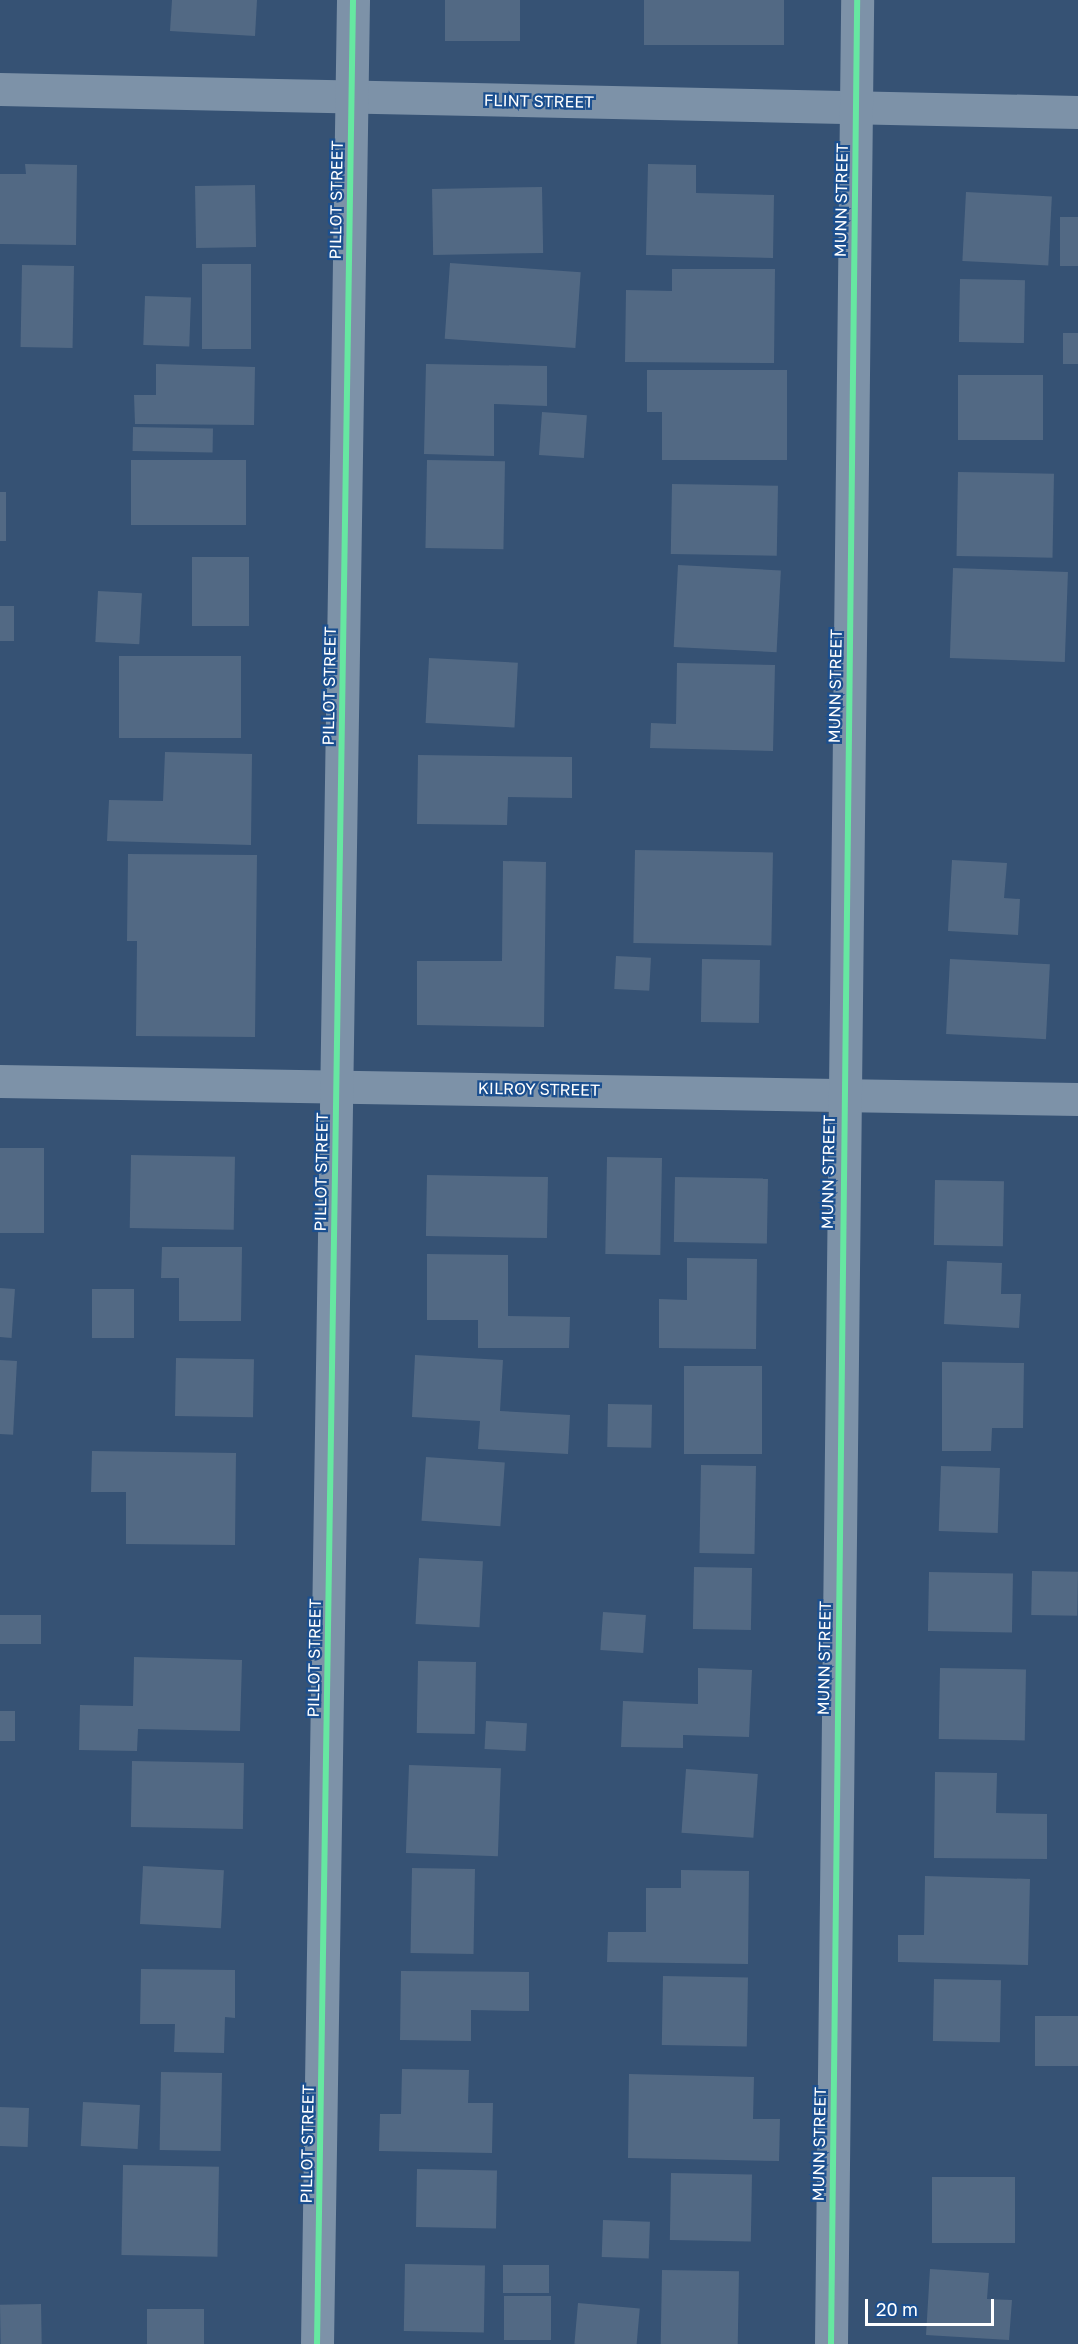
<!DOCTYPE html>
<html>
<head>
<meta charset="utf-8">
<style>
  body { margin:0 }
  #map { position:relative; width:1078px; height:2344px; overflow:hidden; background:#365274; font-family:"Golos Text",sans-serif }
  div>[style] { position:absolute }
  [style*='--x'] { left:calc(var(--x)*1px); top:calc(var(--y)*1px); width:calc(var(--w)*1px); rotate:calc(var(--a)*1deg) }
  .building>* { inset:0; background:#526984; transform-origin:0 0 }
  .minor>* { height:33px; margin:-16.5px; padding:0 16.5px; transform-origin:16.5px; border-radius:16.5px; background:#7d92a8 }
  .cycleway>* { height:6px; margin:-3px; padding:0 3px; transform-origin:3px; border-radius:3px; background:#66e7a1 }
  span { translate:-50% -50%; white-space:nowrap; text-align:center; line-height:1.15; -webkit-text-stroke:4.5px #1b4f8f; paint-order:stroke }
  .street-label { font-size:16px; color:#fff }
  .scale { position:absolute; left:865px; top:2299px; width:129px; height:27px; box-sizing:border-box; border:3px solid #fff; border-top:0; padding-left:8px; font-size:18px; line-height:21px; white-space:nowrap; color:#fff; -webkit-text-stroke:4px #1b4f8f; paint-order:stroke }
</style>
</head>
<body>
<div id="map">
  <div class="building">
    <i style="clip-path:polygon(172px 0,257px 0,255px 36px,170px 31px)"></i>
    <i style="left:445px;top:0;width:75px;height:41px"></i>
    <i style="left:644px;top:0;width:140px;height:45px"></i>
    <i style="clip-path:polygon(25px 164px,77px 165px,76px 245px,0 244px,0 174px,26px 174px)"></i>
    <i style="clip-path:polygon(648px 164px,696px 165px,696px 193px,774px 195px,773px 258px,646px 255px)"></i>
    <i style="left:255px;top:185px;width:62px;height:60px;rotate:89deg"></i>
    <i style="left:542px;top:187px;width:66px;height:110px;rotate:89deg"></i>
    <i style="left:966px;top:192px;width:86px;height:69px;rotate:3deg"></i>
    <i style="left:1060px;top:217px;width:18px;height:49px"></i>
    <i style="left:450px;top:263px;width:131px;height:76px;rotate:4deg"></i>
    <i style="left:202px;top:264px;width:49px;height:85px"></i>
    <i style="left:22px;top:265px;width:52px;height:82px;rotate:1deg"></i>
    <i style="clip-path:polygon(672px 269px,775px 269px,774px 363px,625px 362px,626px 290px,672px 291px)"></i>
    <i style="left:960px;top:279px;width:65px;height:63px;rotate:1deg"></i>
    <i style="left:145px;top:296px;width:46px;height:49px;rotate:2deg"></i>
    <i style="left:1078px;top:333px;width:31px;height:15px;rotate:90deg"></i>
    <i style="clip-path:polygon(156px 364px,255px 367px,254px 425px,135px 424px,134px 395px,156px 395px)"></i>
    <i style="clip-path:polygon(426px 364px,547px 366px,547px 406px,494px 404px,494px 456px,424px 454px)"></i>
    <i style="clip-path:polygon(647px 370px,787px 370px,787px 460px,662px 460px,662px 412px,647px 412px)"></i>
    <i style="left:958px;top:375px;width:85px;height:65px"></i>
    <i style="left:542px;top:412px;width:45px;height:43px;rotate:4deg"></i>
    <i style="left:133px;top:427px;width:80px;height:24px;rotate:1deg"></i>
    <i style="left:131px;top:460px;width:115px;height:65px"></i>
    <i style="left:427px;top:460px;width:78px;height:88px;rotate:1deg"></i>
    <i style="left:958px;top:472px;width:96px;height:84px;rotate:1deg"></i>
    <i style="left:672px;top:484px;width:106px;height:70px;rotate:1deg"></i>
    <i style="left:0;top:492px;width:6px;height:49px"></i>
    <i style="left:192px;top:557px;width:57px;height:69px"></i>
    <i style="left:678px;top:565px;width:103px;height:82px;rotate:3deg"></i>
    <i style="left:953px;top:568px;width:115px;height:90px;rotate:2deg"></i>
    <i style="left:98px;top:591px;width:44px;height:51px;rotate:3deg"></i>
    <i style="left:0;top:606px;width:14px;height:35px"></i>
    <i style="left:119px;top:656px;width:122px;height:82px"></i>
    <i style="left:429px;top:658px;width:89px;height:65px;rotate:3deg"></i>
    <i style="clip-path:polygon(677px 663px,775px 665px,773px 751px,650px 748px,651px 723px,676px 724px)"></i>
    <i style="clip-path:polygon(165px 752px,252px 754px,251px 845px,107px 841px,109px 800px,163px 801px)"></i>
    <i style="clip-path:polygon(418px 755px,572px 757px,572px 798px,508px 797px,507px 825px,417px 824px)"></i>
    <i style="left:635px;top:850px;width:138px;height:93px;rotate:1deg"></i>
    <i style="clip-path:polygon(128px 854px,257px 855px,255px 1037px,136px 1036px,137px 941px,127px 941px)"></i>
    <i style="clip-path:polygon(952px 860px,1007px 863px,1004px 898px,1020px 899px,1018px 935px,948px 931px)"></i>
    <i style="clip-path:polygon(503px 861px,546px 862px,544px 1027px,417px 1025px,417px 961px,502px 961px)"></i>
    <i style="left:616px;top:956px;width:35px;height:33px;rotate:3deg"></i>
    <i style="left:702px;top:959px;width:58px;height:63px;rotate:1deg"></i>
    <i style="left:950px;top:959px;width:100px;height:75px;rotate:3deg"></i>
    <i style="left:0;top:1148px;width:44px;height:85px"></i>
    <i style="left:131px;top:1155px;width:104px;height:73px;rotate:1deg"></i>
    <i style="left:607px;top:1157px;width:55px;height:97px;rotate:1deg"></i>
    <i style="left:427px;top:1175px;width:121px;height:61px;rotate:1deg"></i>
    <i style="left:675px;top:1177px;width:93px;height:65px;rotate:1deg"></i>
    <i style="left:935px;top:1180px;width:69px;height:65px;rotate:1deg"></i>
    <i style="clip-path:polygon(162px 1247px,242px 1247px,241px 1321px,179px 1321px,179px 1278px,161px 1278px)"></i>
    <i style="clip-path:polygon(427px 1254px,508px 1255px,508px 1316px,570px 1317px,569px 1348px,478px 1348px,478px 1320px,427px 1320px)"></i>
    <i style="clip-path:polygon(687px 1258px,757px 1259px,756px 1349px,659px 1348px,659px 1299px,687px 1300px)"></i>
    <i style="clip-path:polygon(947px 1261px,1002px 1263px,1001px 1294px,1021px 1294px,1019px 1328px,944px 1324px)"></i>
    <i style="left:0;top:1288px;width:15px;height:49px;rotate:4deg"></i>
    <i style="left:92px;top:1289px;width:42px;height:49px"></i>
    <i style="clip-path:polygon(415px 1355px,503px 1360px,500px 1411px,570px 1415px,568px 1454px,478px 1449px,480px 1421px,412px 1417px)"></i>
    <i style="left:176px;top:1358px;width:78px;height:58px;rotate:1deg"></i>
    <i style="left:0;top:1360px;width:17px;height:74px;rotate:3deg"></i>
    <i style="clip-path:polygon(942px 1362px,1024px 1363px,1023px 1428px,992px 1428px,991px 1451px,942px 1451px)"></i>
    <i style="left:684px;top:1366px;width:78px;height:88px"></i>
    <i style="left:608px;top:1404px;width:44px;height:43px;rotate:1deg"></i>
    <i style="clip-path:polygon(92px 1451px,236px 1453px,235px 1545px,126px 1544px,126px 1492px,91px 1492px)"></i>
    <i style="left:426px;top:1457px;width:79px;height:64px;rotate:4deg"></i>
    <i style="left:701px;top:1465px;width:55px;height:88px;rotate:1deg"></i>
    <i style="left:941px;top:1466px;width:59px;height:65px;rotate:2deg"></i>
    <i style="left:419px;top:1558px;width:64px;height:66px;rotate:3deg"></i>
    <i style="left:694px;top:1567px;width:58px;height:62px;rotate:1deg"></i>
    <i style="left:1032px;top:1571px;width:46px;height:44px;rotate:1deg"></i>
    <i style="left:929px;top:1572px;width:84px;height:59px;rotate:1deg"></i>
    <i style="left:603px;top:1612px;width:43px;height:38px;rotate:4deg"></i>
    <i style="left:0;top:1615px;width:41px;height:29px"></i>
    <i style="clip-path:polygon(134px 1657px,242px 1660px,240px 1731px,138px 1729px,137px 1751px,79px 1750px,80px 1705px,133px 1706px)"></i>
    <i style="left:418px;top:1661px;width:58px;height:72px;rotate:1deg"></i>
    <i style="clip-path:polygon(698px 1668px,752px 1670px,749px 1737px,683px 1735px,683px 1748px,621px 1747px,623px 1701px,698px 1704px)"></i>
    <i style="left:940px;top:1668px;width:86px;height:71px;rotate:1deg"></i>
    <i style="left:0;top:1711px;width:15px;height:30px"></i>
    <i style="left:486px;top:1721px;width:41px;height:28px;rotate:3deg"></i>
    <i style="left:132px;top:1761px;width:112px;height:66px;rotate:1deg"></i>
    <i style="left:409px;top:1765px;width:92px;height:88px;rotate:2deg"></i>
    <i style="left:686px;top:1769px;width:72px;height:64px;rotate:4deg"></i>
    <i style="clip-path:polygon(935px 1772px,997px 1773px,996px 1813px,1047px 1814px,1047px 1859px,934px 1858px)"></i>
    <i style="left:143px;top:1866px;width:81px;height:58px;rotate:3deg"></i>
    <i style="left:412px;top:1868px;width:63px;height:85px;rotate:1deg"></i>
    <i style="clip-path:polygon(681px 1870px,749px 1871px,748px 1964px,607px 1962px,608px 1932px,646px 1932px,646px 1888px,681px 1888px)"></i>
    <i style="clip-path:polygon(925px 1876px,1030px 1879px,1028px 1965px,898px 1962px,898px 1935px,924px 1935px)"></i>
    <i style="clip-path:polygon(141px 1969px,235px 1970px,235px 2018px,225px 2017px,224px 2053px,174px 2052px,175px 2024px,140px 2024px)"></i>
    <i style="clip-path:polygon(401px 1971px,529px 1972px,529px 2011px,471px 2010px,471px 2041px,400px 2040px)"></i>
    <i style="left:663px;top:1976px;width:85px;height:69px;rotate:1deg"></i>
    <i style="left:934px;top:1979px;width:67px;height:62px;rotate:1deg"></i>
    <i style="left:1035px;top:2016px;width:43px;height:50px"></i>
    <i style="clip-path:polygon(402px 2069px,469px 2070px,468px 2103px,493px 2103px,492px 2153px,379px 2151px,380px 2114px,401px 2114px)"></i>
    <i style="left:161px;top:2072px;width:61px;height:78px;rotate:1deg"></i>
    <i style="clip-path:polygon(629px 2074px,754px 2077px,753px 2119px,780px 2119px,779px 2161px,628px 2158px)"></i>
    <i style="left:83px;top:2102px;width:57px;height:44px;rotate:3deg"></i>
    <i style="left:0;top:2107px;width:29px;height:39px;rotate:2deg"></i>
    <i style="left:123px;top:2165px;width:96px;height:90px;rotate:1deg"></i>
    <i style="left:417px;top:2169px;width:80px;height:58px;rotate:1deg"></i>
    <i style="left:671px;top:2173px;width:81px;height:67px;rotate:1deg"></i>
    <i style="left:932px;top:2177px;width:83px;height:66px"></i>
    <i style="left:603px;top:2220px;width:47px;height:37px;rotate:2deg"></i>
    <i style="left:405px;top:2264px;width:80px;height:67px;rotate:1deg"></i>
    <i style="left:549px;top:2265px;width:28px;height:46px;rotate:90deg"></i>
    <i style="clip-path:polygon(930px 2269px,989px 2273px,987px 2299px,1012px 2300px,1009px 2340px,926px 2335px)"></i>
    <i style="left:662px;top:2270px;width:77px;height:74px;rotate:1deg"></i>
    <i style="left:504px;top:2296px;width:47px;height:44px"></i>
    <i style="left:578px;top:2303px;width:62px;height:41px;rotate:5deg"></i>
    <i style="left:41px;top:2304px;width:40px;height:41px;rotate:89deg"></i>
    <i style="left:147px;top:2309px;width:57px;height:35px"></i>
  </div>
  <div class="minor">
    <i style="--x:0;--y:89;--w:1078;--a:1.22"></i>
    <i style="--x:0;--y:1081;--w:1078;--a:0.96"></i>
    <i style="--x:317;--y:2344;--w:2344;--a:-89.12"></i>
    <i style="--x:831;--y:2344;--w:2344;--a:-89.36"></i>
  </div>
  <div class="cycleway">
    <i style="--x:317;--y:2344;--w:2344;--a:-89.12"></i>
    <i style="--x:831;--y:2344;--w:2344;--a:-89.36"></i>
  </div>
  <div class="street-label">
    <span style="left:539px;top:101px;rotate:1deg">FLINT STREET</span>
    <span style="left:336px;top:200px;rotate:-89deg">PILLOT STREET</span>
    <span style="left:841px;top:200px;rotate:-89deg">MUNN STREET</span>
    <span style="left:329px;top:686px;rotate:-89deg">PILLOT STREET</span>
    <span style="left:835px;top:686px;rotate:-89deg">MUNN STREET</span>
    <span style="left:539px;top:1089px;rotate:1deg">KILROY STREET</span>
    <span style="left:321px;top:1172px;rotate:-89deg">PILLOT STREET</span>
    <span style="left:828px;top:1172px;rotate:-89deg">MUNN STREET</span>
    <span style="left:314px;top:1658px;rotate:-89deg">PILLOT STREET</span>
    <span style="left:824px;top:1658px;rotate:-89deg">MUNN STREET</span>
    <span style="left:307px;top:2144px;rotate:-89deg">PILLOT STREET</span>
    <span style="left:819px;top:2144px;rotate:-89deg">MUNN STREET</span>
  </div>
  <div class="scale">20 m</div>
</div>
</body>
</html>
